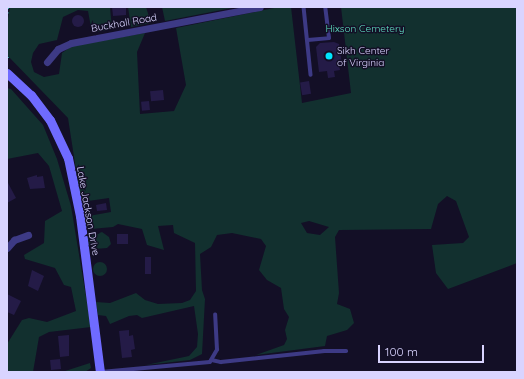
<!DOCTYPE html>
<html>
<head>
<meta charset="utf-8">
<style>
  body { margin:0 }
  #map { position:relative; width:524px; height:379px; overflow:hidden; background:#130f26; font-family:Quicksand,sans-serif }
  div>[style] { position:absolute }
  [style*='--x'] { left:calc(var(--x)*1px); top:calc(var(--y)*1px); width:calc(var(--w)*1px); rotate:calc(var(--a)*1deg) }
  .green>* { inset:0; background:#12302f }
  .round { border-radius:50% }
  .building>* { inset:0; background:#241b47; transform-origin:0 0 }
  .path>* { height:1.5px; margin-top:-0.75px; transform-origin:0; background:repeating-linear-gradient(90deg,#2fb8b0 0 2px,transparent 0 5px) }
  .lane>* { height:3.5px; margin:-1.75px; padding:0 1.75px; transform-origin:1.75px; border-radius:1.75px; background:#3d3a85 }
  .street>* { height:7px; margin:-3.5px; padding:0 3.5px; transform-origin:3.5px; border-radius:3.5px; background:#3d3a85 }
  .secondary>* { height:9px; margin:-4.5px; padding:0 4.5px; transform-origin:4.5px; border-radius:4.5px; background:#6f6bff }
  .dots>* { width:11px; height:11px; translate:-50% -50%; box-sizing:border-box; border:2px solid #130f26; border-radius:50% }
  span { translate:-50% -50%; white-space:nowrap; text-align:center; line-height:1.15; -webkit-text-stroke:3px #130f26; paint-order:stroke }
  .street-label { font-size:10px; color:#d9d4ff }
  .park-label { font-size:10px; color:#5fe0c0 }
  .poi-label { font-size:10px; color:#d9d4ff }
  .left { translate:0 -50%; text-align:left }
  .frame { position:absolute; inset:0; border:8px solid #d9d4ff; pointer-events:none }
  .scale { position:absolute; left:378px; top:345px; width:106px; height:18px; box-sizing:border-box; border:2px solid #d9d4ff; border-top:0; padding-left:5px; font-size:12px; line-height:14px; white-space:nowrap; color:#d9d4ff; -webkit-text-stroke:3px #130f26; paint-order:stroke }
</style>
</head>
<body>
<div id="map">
  <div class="green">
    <i style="clip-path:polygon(evenodd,10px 7px,110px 7px,112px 29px,92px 33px,88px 11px,78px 10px,63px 17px,57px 40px,39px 44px,33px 53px,31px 62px,34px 72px,44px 77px,59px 74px,62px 53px,72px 46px,145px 33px,137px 52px,140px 114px,174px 111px,186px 85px,176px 28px,279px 7px,291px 7px,302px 103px,351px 93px,341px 7px,517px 7px,517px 263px,448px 289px,436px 273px,432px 245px,463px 243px,469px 237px,456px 201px,447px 196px,438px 204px,431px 229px,339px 230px,335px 237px,339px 293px,337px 304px,350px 309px,354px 323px,347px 330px,327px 336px,325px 346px,256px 355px,284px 345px,287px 339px,285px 330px,289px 317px,284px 309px,281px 288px,267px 280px,259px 270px,266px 246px,261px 239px,232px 233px,217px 235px,211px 247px,200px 254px,202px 290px,205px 299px,202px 354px,190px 360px,146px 365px,189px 356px,197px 347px,198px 334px,194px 306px,142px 318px,137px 315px,129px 316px,110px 324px,106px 316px,98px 315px,96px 302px,110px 303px,136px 293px,145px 300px,158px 304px,182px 303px,190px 300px,196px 291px,195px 243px,174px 233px,173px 225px,158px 226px,164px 250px,147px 245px,142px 229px,118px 224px,113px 227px,91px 229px,85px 226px,83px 217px,111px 212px,109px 198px,81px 202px,68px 118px,7px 55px,7px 24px,10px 7px,309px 221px,329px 227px,320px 235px,307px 233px,301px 223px,309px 221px)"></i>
    <i style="clip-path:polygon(128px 7px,146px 7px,151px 23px,131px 27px)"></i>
    <i style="clip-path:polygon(162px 7px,237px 7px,165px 21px)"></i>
    <i style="clip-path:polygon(7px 88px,11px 89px,43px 125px,57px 159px,71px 206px,91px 327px,49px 332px,39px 337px,33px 372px,7px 372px,7px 344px,22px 320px,29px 318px,47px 322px,76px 311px,71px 287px,64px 285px,55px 268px,25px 259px,24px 255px,44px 243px,45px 221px,62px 211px,49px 166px,38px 153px,7px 159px)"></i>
    <i style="clip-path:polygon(102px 232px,109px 237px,111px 244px,107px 248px,95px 249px,89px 246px,88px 237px)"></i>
    <i class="round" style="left:93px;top:262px;width:14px;height:14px"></i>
    <i style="clip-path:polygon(90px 363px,91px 368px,85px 372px,62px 372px)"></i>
  </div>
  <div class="building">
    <i style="clip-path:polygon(112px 7px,126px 7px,126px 15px,113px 16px)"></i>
    <i class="round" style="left:72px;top:15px;width:12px;height:12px"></i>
    <i style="clip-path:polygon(334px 42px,339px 44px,342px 65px,339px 65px,340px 70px,334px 71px,335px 77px,328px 78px,327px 71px,319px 72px,316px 47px,320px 43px)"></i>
    <i style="left:309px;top:81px;width:13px;height:9px;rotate:81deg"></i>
    <i style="left:163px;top:90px;width:10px;height:13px;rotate:84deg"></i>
    <i style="left:149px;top:101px;width:9px;height:8px;rotate:84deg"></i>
    <i style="clip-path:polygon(37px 175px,37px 177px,43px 176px,45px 188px,30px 189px,27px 178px)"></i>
    <i style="clip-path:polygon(7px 181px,16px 198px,7px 203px)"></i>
    <i style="clip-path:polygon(106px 203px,107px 210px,97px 211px,96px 205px)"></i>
    <i style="left:128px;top:234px;width:10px;height:11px;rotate:90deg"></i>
    <i style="left:145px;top:257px;width:6px;height:17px"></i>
    <i style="clip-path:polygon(32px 270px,44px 276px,38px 291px,28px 286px)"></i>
    <i style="clip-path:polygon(7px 294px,21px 301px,14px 315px,7px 312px)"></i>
    <i style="clip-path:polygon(129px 330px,129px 336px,133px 335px,135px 349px,131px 350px,132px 357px,122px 358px,119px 331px)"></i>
    <i style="clip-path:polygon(69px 335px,69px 356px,60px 357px,58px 336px)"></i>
    <i style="left:60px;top:359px;width:10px;height:10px;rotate:84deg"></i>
  </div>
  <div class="path">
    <i style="--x:7;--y:14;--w:7;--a:-82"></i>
    <i style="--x:7;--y:57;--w:3;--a:45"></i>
  </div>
  <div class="lane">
    <i style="--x:304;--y:7;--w:68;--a:84.1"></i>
    <i style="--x:308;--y:40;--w:21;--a:-5"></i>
    <i style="--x:329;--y:38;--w:31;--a:-97"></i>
    <i style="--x:212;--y:360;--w:9;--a:13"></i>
    <i style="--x:221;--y:362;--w:104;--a:-6.1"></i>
    <i style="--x:324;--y:351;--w:22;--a:0"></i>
    <i style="--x:101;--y:372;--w:109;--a:-5.2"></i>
    <i style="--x:210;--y:362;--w:14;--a:-60"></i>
    <i style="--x:217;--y:350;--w:35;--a:-93"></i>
  </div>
  <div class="street">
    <i style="--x:47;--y:62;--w:17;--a:-50"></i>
    <i style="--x:58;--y:49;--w:14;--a:-25"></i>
    <i style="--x:71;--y:43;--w:192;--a:-10.8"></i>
    <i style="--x:7;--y:248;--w:11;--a:-49"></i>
    <i style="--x:14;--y:240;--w:15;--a:-20"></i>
  </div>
  <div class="secondary">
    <i style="--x:7;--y:73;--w:33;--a:43"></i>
    <i style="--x:31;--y:95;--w:31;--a:53"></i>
    <i style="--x:50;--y:120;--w:42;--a:64.7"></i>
    <i style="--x:68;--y:158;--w:59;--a:78.3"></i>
    <i style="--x:80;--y:216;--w:157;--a:82.7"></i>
  </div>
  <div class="dots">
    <i style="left:329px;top:56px;background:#00e5ff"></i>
  </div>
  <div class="street-label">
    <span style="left:124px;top:23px;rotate:-10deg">Buckhall Road</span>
    <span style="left:88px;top:211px;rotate:80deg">Lake Jackson Drive</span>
  </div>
  <div class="park-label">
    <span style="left:365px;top:29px">Hixson Cemetery</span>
  </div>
  <div class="poi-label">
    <span class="left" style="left:337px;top:56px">Sikh Center<br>of Virginia</span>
  </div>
  <div class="frame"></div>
  <div class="scale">100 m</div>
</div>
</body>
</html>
